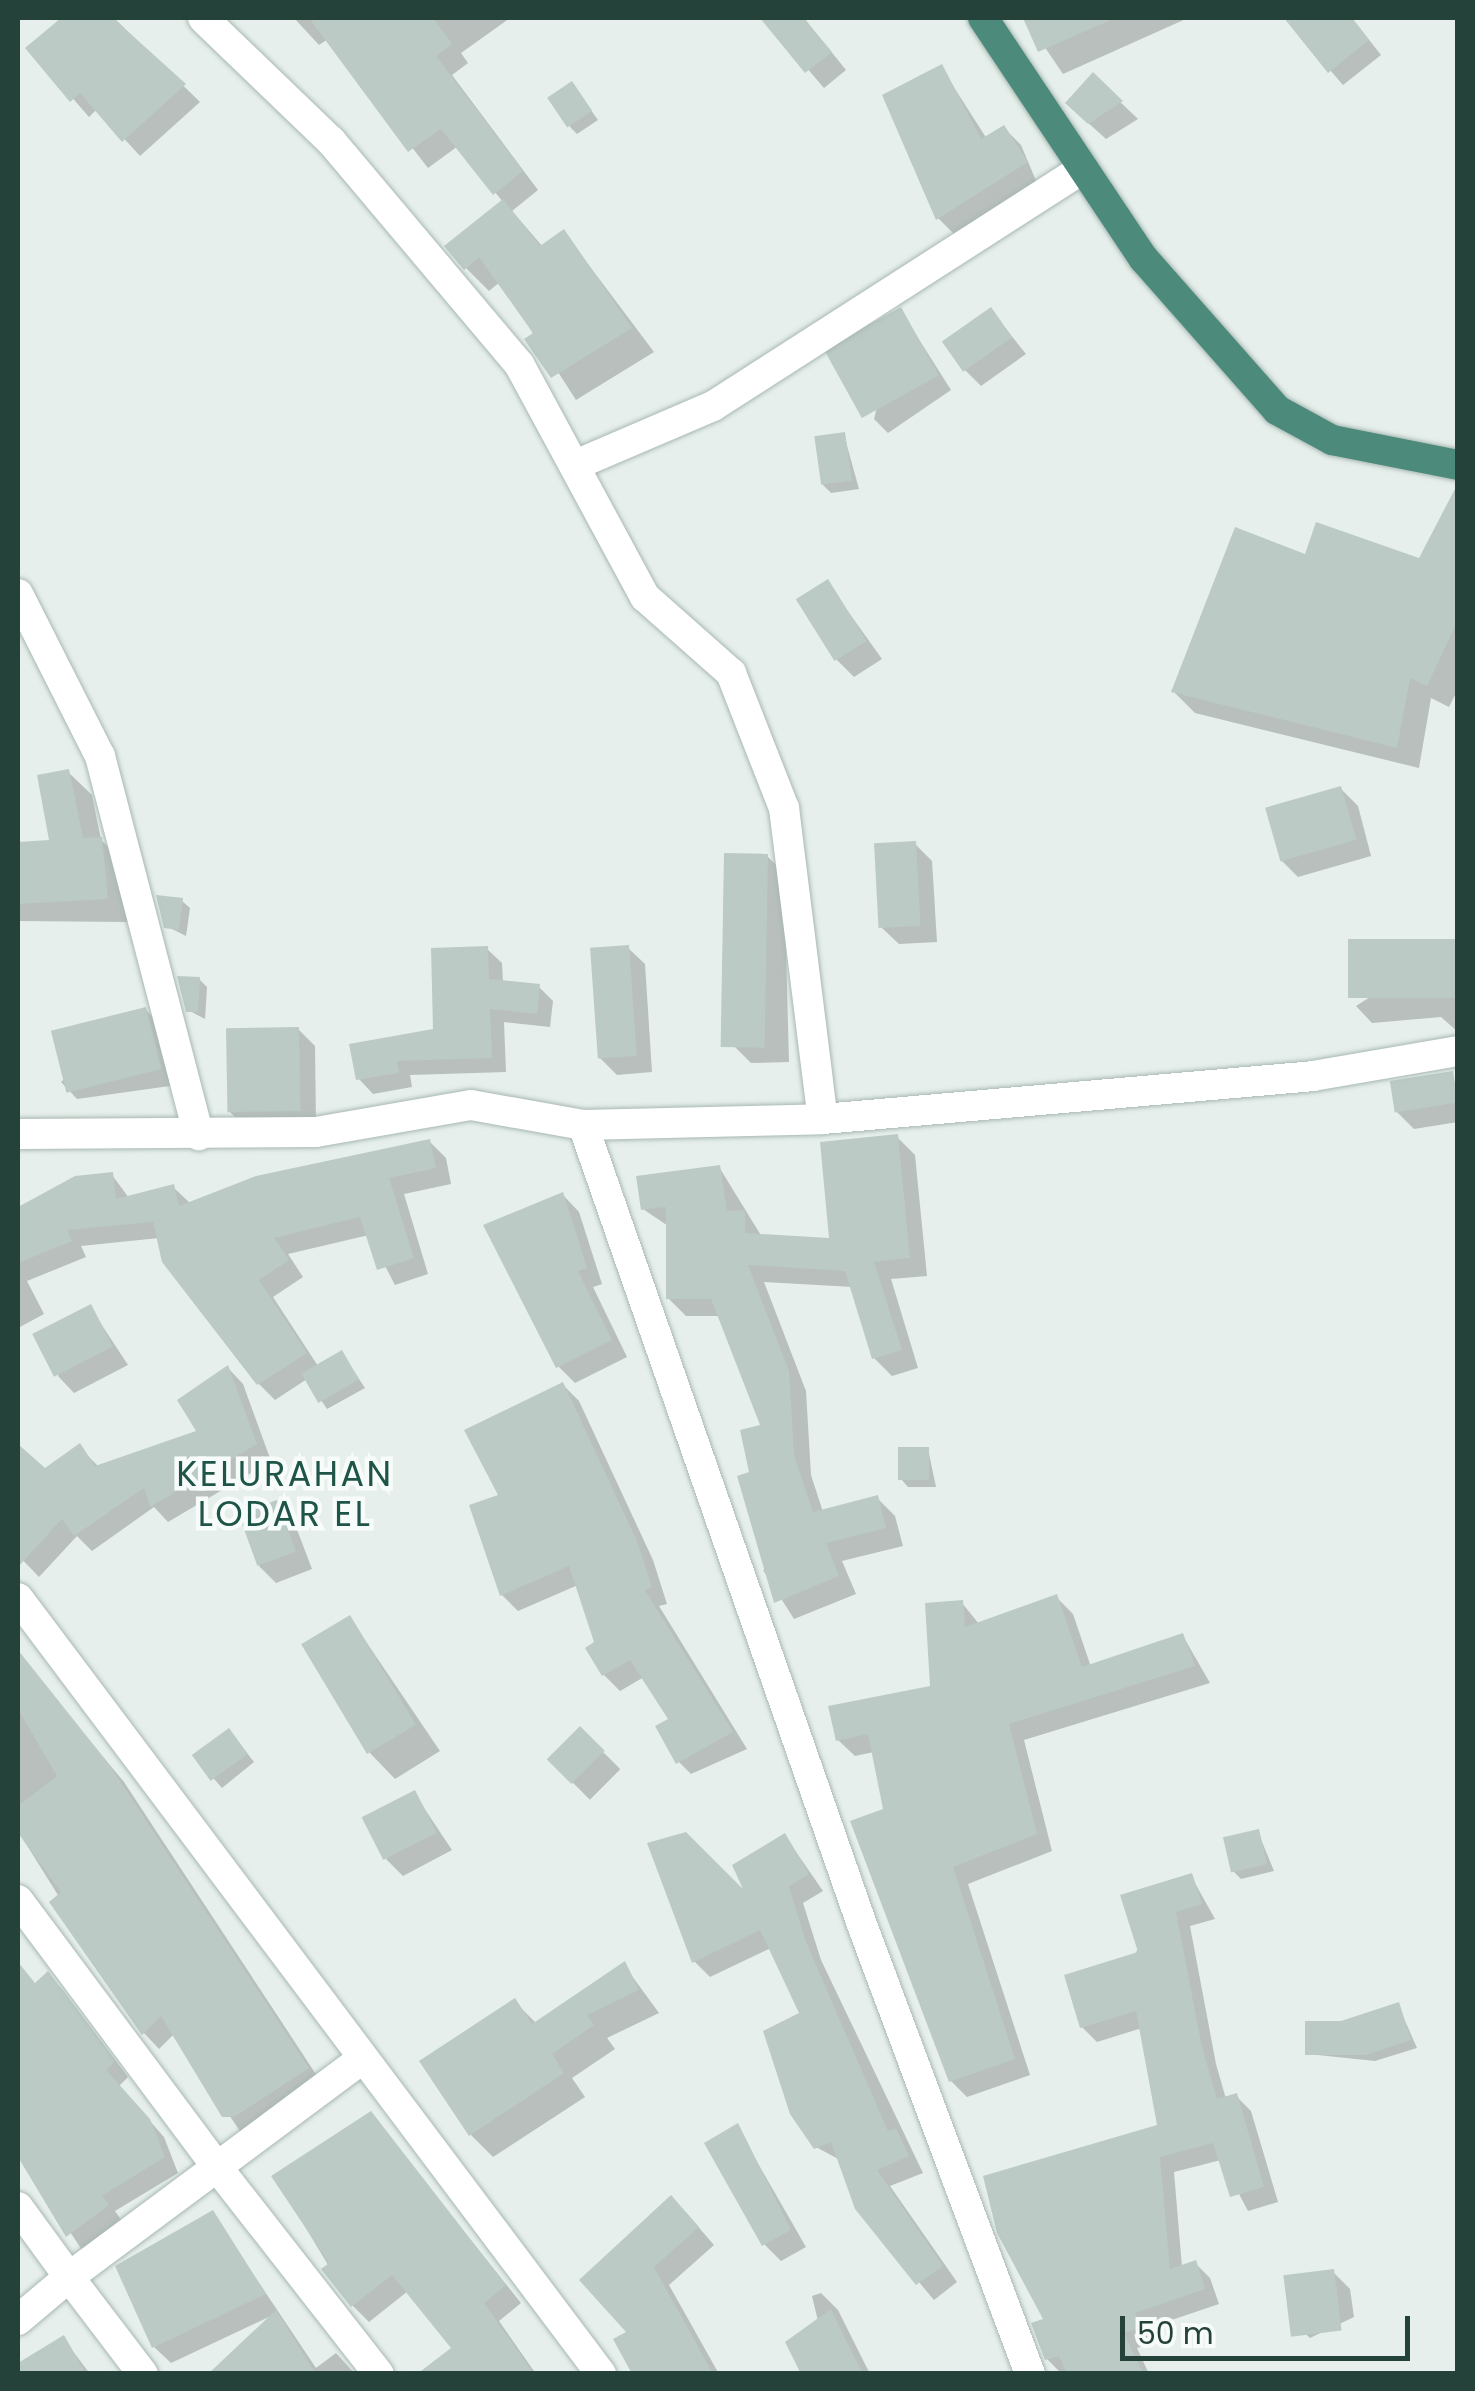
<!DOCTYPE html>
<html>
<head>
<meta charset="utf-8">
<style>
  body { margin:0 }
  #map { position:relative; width:1475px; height:2391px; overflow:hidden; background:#e6efeb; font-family:Poppins,sans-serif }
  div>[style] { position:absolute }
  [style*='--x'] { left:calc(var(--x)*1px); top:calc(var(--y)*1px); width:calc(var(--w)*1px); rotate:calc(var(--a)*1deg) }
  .shadow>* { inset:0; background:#0003; transform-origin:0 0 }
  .building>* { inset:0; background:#bbcac4; transform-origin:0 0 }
  .roads { filter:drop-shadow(0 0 2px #a8b8b2) drop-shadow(0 0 2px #a8b8b2) }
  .minor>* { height:30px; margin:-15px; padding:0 15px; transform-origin:15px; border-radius:15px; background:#fff }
  .trunk>* { height:30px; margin:-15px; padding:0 15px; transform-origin:15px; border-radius:15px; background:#4c8a7c }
  span { translate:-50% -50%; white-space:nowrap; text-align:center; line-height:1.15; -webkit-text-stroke:9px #f7fbf9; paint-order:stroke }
  .quarter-label { font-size:35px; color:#1f5548; letter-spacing:2.5px }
  .frame { position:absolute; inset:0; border:20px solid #24423a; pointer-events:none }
  .scale { position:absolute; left:1120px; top:2316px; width:290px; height:45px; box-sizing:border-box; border:5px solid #24423a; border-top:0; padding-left:12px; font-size:30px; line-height:35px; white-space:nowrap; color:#24423a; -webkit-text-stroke:8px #f7fbf9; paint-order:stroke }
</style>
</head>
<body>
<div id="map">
  <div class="shadow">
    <i style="clip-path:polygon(65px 18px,114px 18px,200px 102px,140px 156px,97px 109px,89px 117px,29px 48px)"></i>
    <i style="clip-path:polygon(294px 18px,510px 18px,461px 53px,468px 63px,452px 75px,538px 190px,512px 211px,543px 247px,564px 232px,654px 352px,576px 400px,500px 282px,489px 291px,466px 268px,503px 202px,458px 146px,428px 168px,328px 39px,319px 45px)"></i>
    <i style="clip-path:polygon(764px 18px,804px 18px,846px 70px,824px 88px)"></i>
    <i style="clip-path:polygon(1025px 18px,1188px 18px,1063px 74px)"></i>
    <i style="clip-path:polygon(1285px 18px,1352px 18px,1381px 55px,1343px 85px)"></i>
    <i style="clip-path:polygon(941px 67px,987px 139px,1004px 128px,1021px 145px,1037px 183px,955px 235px,938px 218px)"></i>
    <i style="clip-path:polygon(1093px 76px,1138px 119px,1106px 139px,1085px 120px)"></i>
    <i style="clip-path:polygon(572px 84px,598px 120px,577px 134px,570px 127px)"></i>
    <i style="clip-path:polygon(991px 310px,1026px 354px,981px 386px,964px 369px)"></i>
    <i style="clip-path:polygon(901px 311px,951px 390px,888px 433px,874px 419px)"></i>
    <i style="clip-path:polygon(844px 435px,859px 489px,831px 493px,823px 485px)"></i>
    <i style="clip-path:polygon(1446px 507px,1458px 512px,1458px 689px,1449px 707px,1431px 698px,1419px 768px,1195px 713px,1174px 692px,1306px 557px,1421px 561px)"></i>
    <i style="clip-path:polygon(827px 582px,882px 659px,854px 677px,837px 660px)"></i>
    <i style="clip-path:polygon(68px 772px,92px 795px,101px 840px,125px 863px,130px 922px,18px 921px,18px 844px,52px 842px)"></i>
    <i style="clip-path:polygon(1341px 789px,1358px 806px,1371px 856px,1298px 877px,1281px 860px)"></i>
    <i style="clip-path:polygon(915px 844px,932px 861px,937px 942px,899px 944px,882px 928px)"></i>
    <i style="clip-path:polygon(767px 856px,784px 873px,789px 1062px,751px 1063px,734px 1046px)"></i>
    <i style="clip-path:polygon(182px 901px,190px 908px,186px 936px,166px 926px)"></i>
    <i style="clip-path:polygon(1458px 941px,1458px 1032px,1441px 1017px,1372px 1023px,1356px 1006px)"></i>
    <i style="clip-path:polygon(628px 948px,645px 964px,652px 1072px,617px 1075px,600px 1058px)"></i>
    <i style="clip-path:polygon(487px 949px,502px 963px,503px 983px,539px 987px,553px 1001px,550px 1027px,504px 1022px,506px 1072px,410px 1075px,412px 1087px,373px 1094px,359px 1079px,436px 1031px)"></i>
    <i style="clip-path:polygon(199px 979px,207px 987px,205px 1019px,188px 1010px)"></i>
    <i style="clip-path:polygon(145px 1009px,162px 1026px,177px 1085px,77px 1099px,61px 1082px)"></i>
    <i style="clip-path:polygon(298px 1029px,315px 1046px,316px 1127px,246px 1128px,229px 1111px)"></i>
    <i style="clip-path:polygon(1452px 1074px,1458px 1122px,1414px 1129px,1397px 1112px)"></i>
    <i style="clip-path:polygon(897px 1137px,915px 1155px,927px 1276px,891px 1279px,918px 1368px,892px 1376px,874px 1358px,853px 1287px,764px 1282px,806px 1391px,811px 1475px,823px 1512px,877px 1498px,895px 1516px,903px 1546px,842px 1561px,856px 1594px,794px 1619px,763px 1570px,770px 1567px,752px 1474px,763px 1427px,720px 1316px,686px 1316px,668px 1298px,668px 1226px,643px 1209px,719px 1167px,762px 1237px,832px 1241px)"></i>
    <i style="clip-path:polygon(429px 1141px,446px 1158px,451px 1184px,404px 1194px,428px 1274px,395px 1285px,369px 1235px,288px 1254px,303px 1277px,273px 1297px,318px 1366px,342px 1353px,365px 1388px,327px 1409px,307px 1379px,275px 1400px,259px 1384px,159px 1238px,81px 1246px,86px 1257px,27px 1281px,44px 1314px,18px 1328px,18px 1208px,76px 1178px,112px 1175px,129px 1198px,173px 1187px,191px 1204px)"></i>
    <i style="clip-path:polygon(563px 1195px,579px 1212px,602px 1284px,593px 1287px,627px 1357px,575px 1383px,558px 1366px)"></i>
    <i style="clip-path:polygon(90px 1307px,128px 1365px,74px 1393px,58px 1376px)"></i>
    <i style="clip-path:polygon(228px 1368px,243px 1384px,271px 1461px,168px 1522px,154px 1507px,92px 1551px,77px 1536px,39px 1577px,18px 1555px,18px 1448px,44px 1471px,79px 1447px,99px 1467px,200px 1432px)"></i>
    <i style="clip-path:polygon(563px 1385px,579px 1401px,653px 1560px,667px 1604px,659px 1606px,747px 1749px,691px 1774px,675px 1758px,672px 1719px,644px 1677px,620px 1691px,604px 1675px,578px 1585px,518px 1611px,502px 1595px,502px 1497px)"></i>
    <i style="clip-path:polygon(928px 1449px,936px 1487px,908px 1487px,901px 1479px)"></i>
    <i style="clip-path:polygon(276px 1502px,293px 1519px,312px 1569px,276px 1583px,259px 1566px)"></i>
    <i style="clip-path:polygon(1056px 1597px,1073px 1614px,1091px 1667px,1183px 1636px,1210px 1683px,1024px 1740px,1052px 1851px,968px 1884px,1030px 2075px,967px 2097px,951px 2081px,874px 1752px,855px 1756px,838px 1740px,933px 1688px,962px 1603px,979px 1624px)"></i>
    <i style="clip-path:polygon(350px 1618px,440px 1751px,395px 1779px,370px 1753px)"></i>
    <i style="clip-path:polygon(34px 1674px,124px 1782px,323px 2085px,244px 2137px,174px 2034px,159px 2049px,144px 2033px,18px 1831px,18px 1685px)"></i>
    <i style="left:580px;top:1729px;width:57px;height:43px;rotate:45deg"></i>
    <i style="clip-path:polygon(236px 1739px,254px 1762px,222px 1788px,195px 1757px)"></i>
    <i style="clip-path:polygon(414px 1793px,452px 1850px,403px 1876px,386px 1859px)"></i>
    <i style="clip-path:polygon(1258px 1832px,1274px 1871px,1241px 1879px,1233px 1871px)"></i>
    <i style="clip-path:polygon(785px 1836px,823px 1891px,803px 1903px,821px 1960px,923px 2173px,890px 2186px,957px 2282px,934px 2300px,857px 2208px,840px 2160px,816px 2147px,803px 2014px,771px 1948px,710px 1977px,694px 1961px,750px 1899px)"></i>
    <i style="clip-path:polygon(1191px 1876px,1215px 1919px,1190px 1926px,1216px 2064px,1226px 2099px,1236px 2096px,1251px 2111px,1278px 2202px,1248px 2211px,1221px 2160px,1174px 2172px,1182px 2267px,1195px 2263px,1210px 2278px,1219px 2304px,1148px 2328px,1153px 2343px,1137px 2348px,1149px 2374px,1062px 2374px,1047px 2359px,1047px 2321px,1160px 2126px,1142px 2028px,1097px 2042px,1082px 2027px)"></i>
    <i style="clip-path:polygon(624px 1965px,659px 2013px,607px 2038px,615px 2049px,572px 2078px,585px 2097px,493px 2157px,471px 2135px,514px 2001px,537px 2024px)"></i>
    <i style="clip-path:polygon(18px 1970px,35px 1987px,48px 1975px,62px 1989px,128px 2077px,119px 2086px,164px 2137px,178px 2173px,115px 2211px,122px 2221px,82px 2250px,18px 2153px)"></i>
    <i style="clip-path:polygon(1398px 2005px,1417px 2048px,1375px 2061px,1308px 2054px)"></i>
    <i style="clip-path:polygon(371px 2115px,521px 2303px,499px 2321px,536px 2374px,421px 2374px,455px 2349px,408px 2291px,369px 2322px,353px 2306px,275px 2177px)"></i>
    <i style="clip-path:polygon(737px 2127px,806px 2247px,781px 2261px,764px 2244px)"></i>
    <i style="clip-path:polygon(213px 2214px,316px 2368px,336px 2353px,355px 2374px,212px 2374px,271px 2316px,171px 2363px,154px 2347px)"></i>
    <i style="clip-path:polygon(688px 2215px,714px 2245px,669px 2285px,719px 2374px,635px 2374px,629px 2333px,582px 2280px)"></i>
    <i style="clip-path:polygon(1333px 2272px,1350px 2289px,1354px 2317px,1310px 2338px,1293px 2322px)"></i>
    <i style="clip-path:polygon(821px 2293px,838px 2310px,870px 2374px,804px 2374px,818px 2321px,812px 2296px)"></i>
    <i style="clip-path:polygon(63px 2338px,90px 2374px,18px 2374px,18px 2369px)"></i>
  </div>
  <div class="building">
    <i style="clip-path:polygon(61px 18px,113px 18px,186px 84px,122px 142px,80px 93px,70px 102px,25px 48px)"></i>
    <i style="clip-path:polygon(309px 18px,433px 18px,452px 44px,436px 56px,523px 171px,493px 195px,441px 129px,408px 152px)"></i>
    <i style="clip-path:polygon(760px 18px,803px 18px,832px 52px,805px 73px)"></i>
    <i style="clip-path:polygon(1023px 18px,1115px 18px,1038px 52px)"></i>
    <i style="clip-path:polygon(1284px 18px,1352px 18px,1369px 40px,1328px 73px)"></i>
    <i style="clip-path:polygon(942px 64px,981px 139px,1004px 125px,1028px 162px,936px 220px,882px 95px)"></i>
    <i style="clip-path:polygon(1093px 72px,1123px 101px,1088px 124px,1065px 103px)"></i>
    <i style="left:572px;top:81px;width:36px;height:30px;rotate:56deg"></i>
    <i style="clip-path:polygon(503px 199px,540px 246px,564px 229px,632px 328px,551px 378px,524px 339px,533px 333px,479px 257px,464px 270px,444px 246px)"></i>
    <i style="left:901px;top:307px;width:78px;height:88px;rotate:61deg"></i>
    <i style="left:991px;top:307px;width:37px;height:60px;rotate:55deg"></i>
    <i style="left:845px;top:432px;width:49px;height:31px;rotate:82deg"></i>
    <i style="clip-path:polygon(1458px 483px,1458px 620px,1427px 686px,1410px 678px,1397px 748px,1171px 692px,1235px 527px,1305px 554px,1316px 522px,1419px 558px)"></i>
    <i style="left:828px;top:579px;width:73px;height:38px;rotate:58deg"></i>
    <i style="clip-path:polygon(69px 769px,83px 838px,102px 837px,108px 899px,18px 904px,18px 842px,49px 840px,37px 775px)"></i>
    <i style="left:1341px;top:786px;width:56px;height:79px;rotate:74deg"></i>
    <i style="left:916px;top:841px;width:85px;height:42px;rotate:87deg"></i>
    <i style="left:724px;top:853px;width:44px;height:194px;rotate:1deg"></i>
    <i style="clip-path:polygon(156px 895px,183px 898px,179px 930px,164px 928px)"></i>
    <i style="left:1458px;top:939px;width:59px;height:110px;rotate:90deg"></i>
    <i style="left:629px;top:945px;width:111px;height:39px;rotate:86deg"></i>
    <i style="clip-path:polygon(488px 946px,489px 979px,540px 984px,537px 1014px,490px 1009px,492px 1058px,397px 1061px,399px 1073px,356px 1080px,349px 1044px,433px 1029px,431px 948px)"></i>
    <i style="clip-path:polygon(177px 976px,200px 977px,198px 1012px,186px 1012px)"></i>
    <i style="left:146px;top:1007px;width:64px;height:98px;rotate:76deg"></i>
    <i style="left:299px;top:1027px;width:84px;height:73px;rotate:89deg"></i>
    <i style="left:1453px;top:1071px;width:32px;height:64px;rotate:81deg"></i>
    <i style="clip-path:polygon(898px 1134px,910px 1258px,874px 1262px,902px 1350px,872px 1359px,845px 1271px,748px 1265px,789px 1371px,794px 1455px,813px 1512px,878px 1495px,886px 1528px,826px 1543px,839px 1576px,774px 1603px,737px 1476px,749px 1472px,740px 1430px,760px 1425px,711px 1299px,666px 1299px,666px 1207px,641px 1210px,636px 1176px,720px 1165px,727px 1211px,745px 1210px,745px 1233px,829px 1238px,820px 1142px)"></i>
    <i style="clip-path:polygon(430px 1139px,436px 1168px,389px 1178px,414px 1258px,377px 1270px,360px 1217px,274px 1238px,289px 1260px,259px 1280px,307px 1353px,257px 1385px,162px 1262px,153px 1222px,67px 1230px,72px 1241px,18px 1263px,18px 1207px,75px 1176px,113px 1172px,116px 1199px,174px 1184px,179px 1206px,256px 1176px)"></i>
    <i style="clip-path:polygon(563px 1192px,587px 1268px,578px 1271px,612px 1340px,556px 1368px,483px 1225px)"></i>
    <i style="left:91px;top:1304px;width:48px;height:66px;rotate:63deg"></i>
    <i style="left:342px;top:1350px;width:34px;height:47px;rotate:60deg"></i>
    <i style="clip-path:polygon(228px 1365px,257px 1444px,150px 1507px,144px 1488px,74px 1536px,62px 1519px,18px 1567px,18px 1444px,45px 1468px,80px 1443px,95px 1466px,196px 1431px,177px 1400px)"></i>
    <i style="clip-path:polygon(563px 1382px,637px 1541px,652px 1587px,645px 1590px,733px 1732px,676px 1764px,655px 1726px,668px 1719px,630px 1660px,602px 1676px,585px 1648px,594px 1642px,569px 1566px,500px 1596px,469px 1505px,498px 1495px,464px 1430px)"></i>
    <i style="left:898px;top:1447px;width:31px;height:33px"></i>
    <i style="left:277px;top:1500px;width:55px;height:41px;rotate:70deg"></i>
    <i style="clip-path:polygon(1057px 1594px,1082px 1667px,1183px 1633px,1195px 1666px,1009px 1724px,1037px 1834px,953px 1867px,1015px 2059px,949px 2082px,850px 1821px,883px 1809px,868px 1734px,836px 1741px,828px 1706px,930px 1686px,925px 1603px,963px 1600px,965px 1627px)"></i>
    <i style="left:350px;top:1615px;width:128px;height:57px;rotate:59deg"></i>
    <i style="clip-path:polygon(18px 1650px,108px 1763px,309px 2068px,234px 2117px,222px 2117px,161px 2016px,142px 2035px,49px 1902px,61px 1892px,18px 1833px,18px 1806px,57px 1776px,18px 1709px)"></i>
    <i style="left:580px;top:1726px;width:35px;height:47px;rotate:45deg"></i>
    <i style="left:229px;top:1728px;width:32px;height:46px;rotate:54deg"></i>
    <i style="left:415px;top:1790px;width:48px;height:60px;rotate:63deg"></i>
    <i style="left:1259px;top:1829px;width:36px;height:37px;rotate:77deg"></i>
    <i style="clip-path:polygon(686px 1832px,743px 1889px,732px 1865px,785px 1833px,809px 1874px,789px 1886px,806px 1942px,888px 2131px,896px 2128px,909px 2156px,877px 2170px,943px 2266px,916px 2285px,855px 2209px,831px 2142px,814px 2149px,790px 2114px,763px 2031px,799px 2013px,760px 1930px,692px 1963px,647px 1843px)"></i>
    <i style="clip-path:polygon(1192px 1873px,1202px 1904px,1176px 1912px,1202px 2047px,1217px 2099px,1237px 2093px,1264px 2187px,1230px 2197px,1213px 2143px,1160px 2157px,1170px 2269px,1196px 2260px,1205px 2289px,1135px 2313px,1140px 2328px,1124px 2333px,1143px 2374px,1067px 2374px,1059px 2356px,1045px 2360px,1031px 2323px,1043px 2319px,997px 2233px,983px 2176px,1157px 2125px,1136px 2011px,1080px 2028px,1064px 1975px,1138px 1952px,1120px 1895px)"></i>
    <i style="clip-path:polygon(625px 1961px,639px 1990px,587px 2015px,594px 2025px,552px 2054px,564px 2073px,469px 2136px,419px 2061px,515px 1998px,532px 2024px)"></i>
    <i style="clip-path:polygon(18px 1962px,35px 1983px,48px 1971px,115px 2061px,106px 2070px,150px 2119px,165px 2157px,102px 2196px,109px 2205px,66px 2237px,18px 2157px)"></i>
    <i style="clip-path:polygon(1399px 2002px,1411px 2040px,1366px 2055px,1305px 2055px,1305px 2021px,1341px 2021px)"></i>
    <i style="clip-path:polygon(371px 2111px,506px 2285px,484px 2303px,534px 2374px,417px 2374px,451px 2348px,392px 2275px,351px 2307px,321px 2269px,329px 2263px,271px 2176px)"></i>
    <i style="clip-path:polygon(738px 2123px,791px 2230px,762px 2246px,704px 2143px)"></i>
    <i style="clip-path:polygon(671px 2195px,699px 2227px,654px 2267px,713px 2374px,632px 2374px,613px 2339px,626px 2332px,579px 2280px)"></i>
    <i style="clip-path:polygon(213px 2210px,266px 2294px,152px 2348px,115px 2266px)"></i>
    <i style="left:1334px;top:2269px;width:62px;height:51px;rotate:83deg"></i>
    <i style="clip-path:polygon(831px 2309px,840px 2328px,863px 2374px,801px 2374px,785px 2342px)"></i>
    <i style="clip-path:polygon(276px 2310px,316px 2374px,208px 2374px)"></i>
    <i style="clip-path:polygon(64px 2335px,86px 2374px,18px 2374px,18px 2363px)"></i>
  </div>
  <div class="roads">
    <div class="minor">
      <i style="--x:203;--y:18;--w:178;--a:43.9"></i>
      <i style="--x:331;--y:141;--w:292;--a:49.9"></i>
      <i style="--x:519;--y:364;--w:265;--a:61.6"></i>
      <i style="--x:645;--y:597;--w:115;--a:41.5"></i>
      <i style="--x:731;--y:673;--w:145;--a:68.6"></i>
      <i style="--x:784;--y:808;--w:313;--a:82.9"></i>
      <i style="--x:580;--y:463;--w:145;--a:-23.2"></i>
      <i style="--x:713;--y:406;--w:437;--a:-32.7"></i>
      <i style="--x:18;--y:594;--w:182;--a:63.2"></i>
      <i style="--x:100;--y:756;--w:392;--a:75.4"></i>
      <i style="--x:583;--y:1125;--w:844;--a:70.77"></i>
      <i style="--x:861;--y:1922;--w:483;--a:69.5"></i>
      <i style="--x:18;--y:1134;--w:298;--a:-0.4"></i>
      <i style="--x:316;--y:1132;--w:157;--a:-9.9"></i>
      <i style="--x:471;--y:1105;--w:114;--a:10.1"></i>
      <i style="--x:583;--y:1125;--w:240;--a:-1.4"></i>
      <i style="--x:823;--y:1119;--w:492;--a:-5"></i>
      <i style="--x:1313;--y:1076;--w:147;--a:-9.8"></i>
      <i style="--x:18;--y:1598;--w:971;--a:53.08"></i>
      <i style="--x:18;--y:1900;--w:333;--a:53.3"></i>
      <i style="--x:217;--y:2167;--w:182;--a:-36.7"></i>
      <i style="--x:18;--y:2207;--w:87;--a:53.9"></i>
      <i style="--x:69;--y:2277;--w:184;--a:-36.6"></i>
      <i style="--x:217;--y:2167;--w:263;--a:52"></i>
      <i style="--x:18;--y:2320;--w:67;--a:-40.1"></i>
      <i style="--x:69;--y:2277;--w:122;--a:52.7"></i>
    </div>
    <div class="trunk">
      <i style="--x:983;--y:18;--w:290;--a:56.3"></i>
      <i style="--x:1144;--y:259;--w:201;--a:48.6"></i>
      <i style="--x:1277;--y:410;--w:63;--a:28.6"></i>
      <i style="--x:1332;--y:440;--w:128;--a:11.2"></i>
    </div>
  </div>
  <div class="quarter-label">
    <span style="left:285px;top:1494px">KELURAHAN<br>LODAR EL</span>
  </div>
  <div class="frame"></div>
  <div class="scale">50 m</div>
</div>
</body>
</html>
